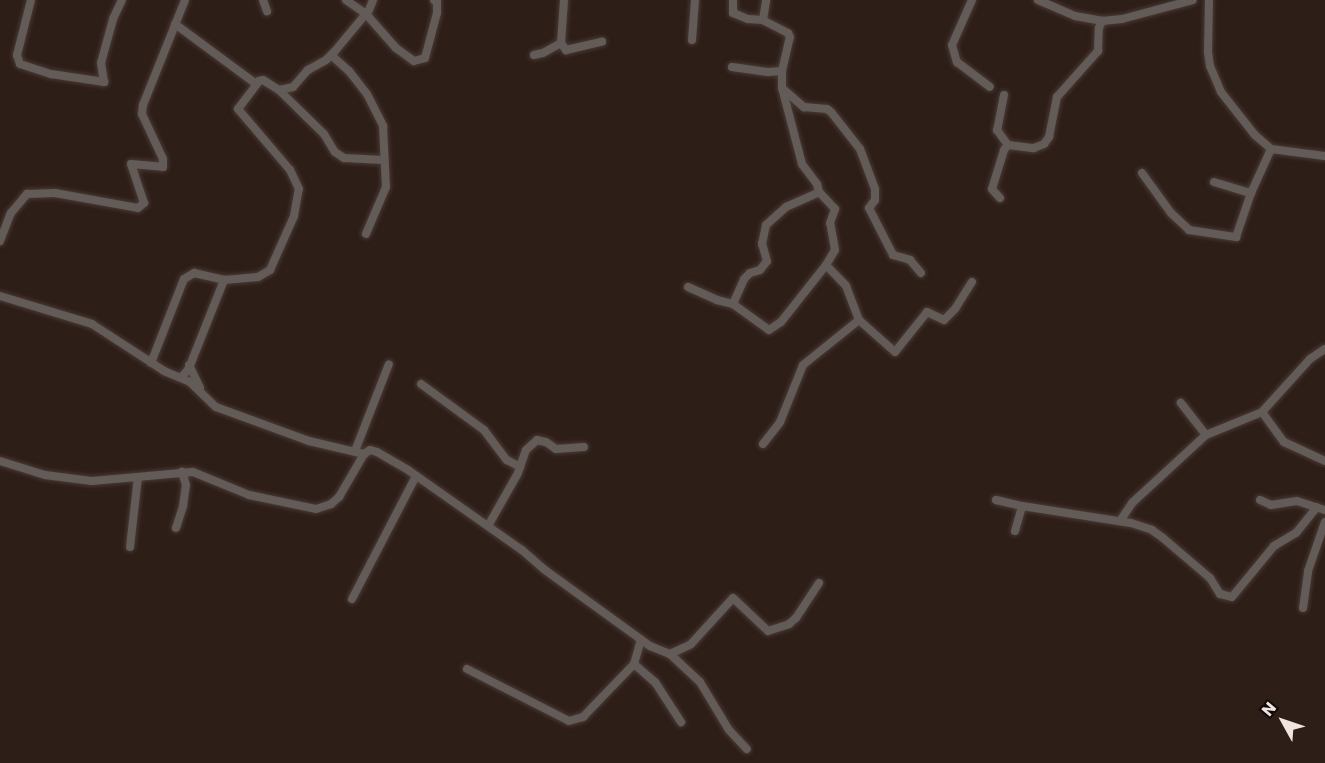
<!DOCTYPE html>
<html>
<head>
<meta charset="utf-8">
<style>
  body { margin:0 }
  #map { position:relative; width:1325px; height:763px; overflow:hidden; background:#2e1e18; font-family:Poppins,sans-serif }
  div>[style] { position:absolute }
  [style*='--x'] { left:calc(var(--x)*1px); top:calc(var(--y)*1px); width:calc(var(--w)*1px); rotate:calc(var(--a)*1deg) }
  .roads { filter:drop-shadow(0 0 2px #493a34) drop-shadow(0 0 2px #493a34) }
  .minor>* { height:8px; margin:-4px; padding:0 4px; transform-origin:4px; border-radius:4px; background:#635b58 }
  span { translate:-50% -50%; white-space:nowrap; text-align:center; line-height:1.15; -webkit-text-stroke:4.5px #110a08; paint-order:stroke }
  .north { position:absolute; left:1253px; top:691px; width:60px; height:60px; -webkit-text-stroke:4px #110a08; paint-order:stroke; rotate:310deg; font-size:16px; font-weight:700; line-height:24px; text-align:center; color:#efe4e0 }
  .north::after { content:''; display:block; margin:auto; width:21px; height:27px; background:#efe4e0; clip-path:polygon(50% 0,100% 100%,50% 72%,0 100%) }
</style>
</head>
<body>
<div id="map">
  <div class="roads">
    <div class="minor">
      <i style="--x:31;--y:0;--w:57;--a:104.3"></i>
      <i style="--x:17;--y:55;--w:9;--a:72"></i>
      <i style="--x:20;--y:64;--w:33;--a:18"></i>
      <i style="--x:51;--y:74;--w:54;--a:8.6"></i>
      <i style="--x:104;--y:82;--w:19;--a:-99"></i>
      <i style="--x:101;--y:63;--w:46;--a:-74.7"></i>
      <i style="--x:113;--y:19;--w:21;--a:-65"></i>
      <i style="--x:263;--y:0;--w:12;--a:70"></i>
      <i style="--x:346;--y:0;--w:24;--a:35"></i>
      <i style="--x:366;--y:14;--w:45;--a:48.6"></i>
      <i style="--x:396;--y:48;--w:22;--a:36"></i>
      <i style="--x:414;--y:61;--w:11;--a:-15"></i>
      <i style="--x:425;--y:58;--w:47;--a:-75.1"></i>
      <i style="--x:437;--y:13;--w:12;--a:-90"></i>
      <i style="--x:437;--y:1;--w:3;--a:-162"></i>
      <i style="--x:733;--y:0;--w:13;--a:90"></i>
      <i style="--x:733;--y:13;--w:16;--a:22"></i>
      <i style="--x:748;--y:19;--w:15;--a:4"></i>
      <i style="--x:972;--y:0;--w:49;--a:114"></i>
      <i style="--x:952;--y:45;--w:18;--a:74"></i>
      <i style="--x:957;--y:62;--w:41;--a:37.1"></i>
      <i style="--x:1038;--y:0;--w:40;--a:23.4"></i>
      <i style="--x:1075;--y:16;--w:27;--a:10"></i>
      <i style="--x:1102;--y:21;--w:20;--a:-6"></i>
      <i style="--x:1122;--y:19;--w:73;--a:-15"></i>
      <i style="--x:1209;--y:0;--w:52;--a:91.1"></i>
      <i style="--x:1208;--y:52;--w:14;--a:82"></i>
      <i style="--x:1210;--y:66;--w:28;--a:67"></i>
      <i style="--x:1221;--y:92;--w:55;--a:51.7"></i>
      <i style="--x:1255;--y:135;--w:21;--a:41"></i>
      <i style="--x:1271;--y:149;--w:54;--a:7.4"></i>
      <i style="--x:175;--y:24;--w:101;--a:36.5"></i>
      <i style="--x:692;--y:40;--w:40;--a:-85.7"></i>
      <i style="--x:561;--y:43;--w:9;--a:54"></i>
      <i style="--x:566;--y:50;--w:37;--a:-13"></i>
      <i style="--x:331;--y:55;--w:24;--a:42"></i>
      <i style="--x:349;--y:71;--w:29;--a:52"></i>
      <i style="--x:367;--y:94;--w:36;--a:63"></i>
      <i style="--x:383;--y:126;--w:61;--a:87.2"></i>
      <i style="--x:386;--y:187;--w:51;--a:113.1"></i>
      <i style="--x:534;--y:55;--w:9;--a:-13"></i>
      <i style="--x:543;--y:53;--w:21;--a:-29"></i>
      <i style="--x:561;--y:43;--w:43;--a:-86"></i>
      <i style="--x:732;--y:67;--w:36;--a:8"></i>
      <i style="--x:768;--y:72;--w:14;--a:-4"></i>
      <i style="--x:782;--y:71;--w:35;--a:-77"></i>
      <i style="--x:790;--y:37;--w:4;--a:-117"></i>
      <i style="--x:788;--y:33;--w:28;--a:-153"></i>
      <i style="--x:763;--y:20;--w:20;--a:-81"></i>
      <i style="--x:783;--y:89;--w:28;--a:41"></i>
      <i style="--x:804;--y:107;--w:23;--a:5"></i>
      <i style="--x:827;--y:109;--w:5;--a:37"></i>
      <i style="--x:831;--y:112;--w:47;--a:51.9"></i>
      <i style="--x:860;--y:149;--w:43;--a:69.4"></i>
      <i style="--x:875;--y:189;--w:11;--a:90"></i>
      <i style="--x:875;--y:200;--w:10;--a:127"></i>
      <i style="--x:869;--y:208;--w:53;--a:62.9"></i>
      <i style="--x:893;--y:255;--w:18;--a:16"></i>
      <i style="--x:910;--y:260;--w:17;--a:50"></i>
      <i style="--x:279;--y:90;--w:63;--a:44.4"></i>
      <i style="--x:324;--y:134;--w:21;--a:59"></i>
      <i style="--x:335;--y:152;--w:11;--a:34"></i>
      <i style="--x:344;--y:158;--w:39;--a:3"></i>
      <i style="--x:1004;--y:95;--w:36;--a:101"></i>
      <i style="--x:997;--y:130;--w:19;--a:54"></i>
      <i style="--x:1008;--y:145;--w:26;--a:7"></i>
      <i style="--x:1034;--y:148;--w:11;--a:-22"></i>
      <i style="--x:1044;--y:144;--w:9;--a:-54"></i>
      <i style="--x:1049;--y:137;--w:41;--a:-78.7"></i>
      <i style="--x:1057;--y:97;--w:62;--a:-48.3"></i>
      <i style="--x:1098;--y:51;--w:23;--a:-88"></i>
      <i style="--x:1099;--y:28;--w:8;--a:-67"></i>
      <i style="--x:1142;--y:173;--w:49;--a:54.1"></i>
      <i style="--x:1171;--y:213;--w:25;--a:43"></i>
      <i style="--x:1189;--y:230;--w:48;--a:8.5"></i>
      <i style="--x:1236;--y:237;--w:46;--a:-71.2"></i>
      <i style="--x:1214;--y:182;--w:39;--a:17"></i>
      <i style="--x:1251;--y:193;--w:48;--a:-65.6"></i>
      <i style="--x:1000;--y:198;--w:12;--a:-132"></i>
      <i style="--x:992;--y:189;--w:41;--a:-72.9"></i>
      <i style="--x:1004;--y:150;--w:6;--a:-51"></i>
      <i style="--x:0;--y:241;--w:30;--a:-69"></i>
      <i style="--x:11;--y:213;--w:25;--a:-50"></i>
      <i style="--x:27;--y:194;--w:28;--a:-2"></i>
      <i style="--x:55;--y:193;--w:84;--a:10.2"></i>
      <i style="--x:138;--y:208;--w:8;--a:-40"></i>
      <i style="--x:144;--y:203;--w:41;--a:-108.4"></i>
      <i style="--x:131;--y:164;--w:32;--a:5"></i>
      <i style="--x:163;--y:167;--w:8;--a:-90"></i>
      <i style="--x:163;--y:159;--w:50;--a:-115"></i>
      <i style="--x:142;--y:114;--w:9;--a:-84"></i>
      <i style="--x:143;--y:105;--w:113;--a:-68.2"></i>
      <i style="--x:826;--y:265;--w:29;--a:46"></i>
      <i style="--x:846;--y:286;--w:36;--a:69"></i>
      <i style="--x:859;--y:320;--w:48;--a:41.6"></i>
      <i style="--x:895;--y:352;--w:51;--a:-51.3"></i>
      <i style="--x:927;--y:312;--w:19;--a:25"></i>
      <i style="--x:944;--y:320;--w:16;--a:-45"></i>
      <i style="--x:955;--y:309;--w:32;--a:-58"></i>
      <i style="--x:688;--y:287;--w:32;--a:24"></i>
      <i style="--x:717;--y:300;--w:16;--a:14"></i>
      <i style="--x:733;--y:304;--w:27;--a:-66"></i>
      <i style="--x:744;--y:279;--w:8;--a:-45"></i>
      <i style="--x:750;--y:273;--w:10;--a:-17"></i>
      <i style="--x:760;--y:270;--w:11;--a:-52"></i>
      <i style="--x:767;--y:261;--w:18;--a:-106"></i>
      <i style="--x:762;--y:244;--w:19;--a:-78"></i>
      <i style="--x:766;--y:225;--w:27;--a:-42"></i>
      <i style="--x:786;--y:207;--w:36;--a:-24"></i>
      <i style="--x:819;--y:192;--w:8;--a:-104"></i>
      <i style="--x:817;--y:184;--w:25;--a:-127"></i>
      <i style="--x:802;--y:164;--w:79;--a:-104.7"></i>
      <i style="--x:782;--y:88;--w:17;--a:-90"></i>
      <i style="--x:0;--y:296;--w:96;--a:16.9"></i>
      <i style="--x:92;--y:324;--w:86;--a:33.1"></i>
      <i style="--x:164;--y:371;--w:28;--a:23"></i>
      <i style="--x:190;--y:382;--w:36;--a:44"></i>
      <i style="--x:216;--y:407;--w:99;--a:20.1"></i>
      <i style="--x:309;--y:441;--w:57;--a:13.3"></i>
      <i style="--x:733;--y:304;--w:44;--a:35.8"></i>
      <i style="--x:769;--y:330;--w:14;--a:-34"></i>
      <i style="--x:781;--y:322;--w:73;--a:-51.7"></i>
      <i style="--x:826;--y:265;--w:17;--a:-59"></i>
      <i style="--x:835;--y:250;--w:27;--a:-100"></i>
      <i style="--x:830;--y:223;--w:15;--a:-70"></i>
      <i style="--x:835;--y:209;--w:23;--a:-133"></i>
      <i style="--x:151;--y:363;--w:90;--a:-68.6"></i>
      <i style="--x:184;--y:279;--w:12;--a:-31"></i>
      <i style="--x:194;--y:273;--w:31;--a:13"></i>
      <i style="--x:224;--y:280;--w:34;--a:-5"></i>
      <i style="--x:258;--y:277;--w:14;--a:-30"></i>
      <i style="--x:270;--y:270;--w:59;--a:-66"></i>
      <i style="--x:294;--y:216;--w:27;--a:-80"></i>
      <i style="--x:299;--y:189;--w:21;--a:-115"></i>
      <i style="--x:290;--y:170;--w:80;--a:-130.4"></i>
      <i style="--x:238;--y:109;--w:35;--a:-53"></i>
      <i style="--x:259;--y:81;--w:4;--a:-14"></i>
      <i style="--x:263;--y:80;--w:19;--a:32"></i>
      <i style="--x:279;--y:90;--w:14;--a:-12"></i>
      <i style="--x:293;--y:87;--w:23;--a:-49"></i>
      <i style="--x:308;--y:70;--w:21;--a:-29"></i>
      <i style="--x:326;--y:60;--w:13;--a:-45"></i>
      <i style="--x:335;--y:51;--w:53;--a:-50.3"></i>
      <i style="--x:369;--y:10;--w:11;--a:-68"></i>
      <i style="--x:189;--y:365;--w:25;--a:64"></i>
      <i style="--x:181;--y:378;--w:13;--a:-51"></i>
      <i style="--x:189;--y:368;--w:95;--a:-68.3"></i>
      <i style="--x:421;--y:384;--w:78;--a:36.1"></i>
      <i style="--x:484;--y:430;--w:38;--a:53"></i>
      <i style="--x:507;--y:460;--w:15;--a:28"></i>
      <i style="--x:1262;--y:412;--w:72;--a:-47.8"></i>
      <i style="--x:1310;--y:359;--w:18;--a:-34"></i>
      <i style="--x:1206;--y:435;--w:61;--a:-22.3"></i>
      <i style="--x:1262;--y:412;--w:37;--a:54"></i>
      <i style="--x:1284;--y:442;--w:45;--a:24.9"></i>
      <i style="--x:763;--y:444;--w:28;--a:-52"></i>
      <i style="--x:780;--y:422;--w:61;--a:-68"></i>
      <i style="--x:803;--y:365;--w:72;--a:-38.8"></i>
      <i style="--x:355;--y:451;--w:93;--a:-68.7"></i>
      <i style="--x:0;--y:461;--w:47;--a:17.3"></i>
      <i style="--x:45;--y:475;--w:47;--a:7.3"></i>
      <i style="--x:92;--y:481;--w:101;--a:-5.1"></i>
      <i style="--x:193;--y:472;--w:61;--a:22.3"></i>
      <i style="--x:249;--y:495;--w:68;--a:11.8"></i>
      <i style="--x:316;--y:509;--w:16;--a:-18"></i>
      <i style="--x:331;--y:504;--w:11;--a:-41"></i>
      <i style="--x:339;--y:497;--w:50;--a:-59.8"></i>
      <i style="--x:364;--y:454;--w:7;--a:-34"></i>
      <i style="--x:370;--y:450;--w:7;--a:16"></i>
      <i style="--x:377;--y:452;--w:36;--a:30"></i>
      <i style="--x:408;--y:470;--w:139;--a:35.1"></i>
      <i style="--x:522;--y:550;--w:30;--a:41"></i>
      <i style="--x:545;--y:570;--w:130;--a:35.9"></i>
      <i style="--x:650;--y:646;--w:22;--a:22"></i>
      <i style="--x:670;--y:654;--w:41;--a:43"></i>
      <i style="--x:700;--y:682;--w:56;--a:58.9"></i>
      <i style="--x:729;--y:730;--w:26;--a:47"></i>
      <i style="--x:996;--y:500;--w:27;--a:13"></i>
      <i style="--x:1260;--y:500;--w:12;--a:24"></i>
      <i style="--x:1271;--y:505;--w:26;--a:-9"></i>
      <i style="--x:1297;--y:501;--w:29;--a:18"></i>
      <i style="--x:1120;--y:521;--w:22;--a:-56"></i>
      <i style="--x:1132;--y:503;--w:100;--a:-42.6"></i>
      <i style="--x:1206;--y:435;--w:41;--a:-128"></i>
      <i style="--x:488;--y:526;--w:61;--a:-60.5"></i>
      <i style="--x:518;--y:473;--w:24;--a:-71"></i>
      <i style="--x:526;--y:450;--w:15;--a:-42"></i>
      <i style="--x:537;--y:440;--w:9;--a:13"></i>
      <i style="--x:546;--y:442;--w:12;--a:35"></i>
      <i style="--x:556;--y:449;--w:28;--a:-4"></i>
      <i style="--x:176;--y:528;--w:23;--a:-72"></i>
      <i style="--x:183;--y:506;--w:21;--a:-82"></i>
      <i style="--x:186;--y:485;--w:14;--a:-107"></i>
      <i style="--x:1015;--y:531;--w:26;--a:-74"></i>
      <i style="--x:1022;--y:506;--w:110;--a:8.9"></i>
      <i style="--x:1131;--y:523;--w:22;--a:18"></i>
      <i style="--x:1152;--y:530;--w:14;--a:36"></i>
      <i style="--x:1163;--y:538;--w:62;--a:40.4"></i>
      <i style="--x:1210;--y:578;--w:19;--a:58"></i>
      <i style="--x:1220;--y:594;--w:12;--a:14"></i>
      <i style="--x:1232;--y:597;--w:66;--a:-50.5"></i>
      <i style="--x:1274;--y:546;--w:26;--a:-31"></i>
      <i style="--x:1296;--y:533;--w:33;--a:-51"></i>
      <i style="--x:130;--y:547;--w:70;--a:-83.5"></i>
      <i style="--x:352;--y:599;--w:139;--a:-62.5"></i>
      <i style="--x:1303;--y:608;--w:37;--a:-82"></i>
      <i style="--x:1308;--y:571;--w:52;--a:-70.9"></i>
      <i style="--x:670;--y:654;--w:23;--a:-25"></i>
      <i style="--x:691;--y:644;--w:62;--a:-47.6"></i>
      <i style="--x:733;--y:598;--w:48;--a:43.3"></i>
      <i style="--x:768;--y:631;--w:22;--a:-18"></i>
      <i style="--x:789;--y:624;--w:9;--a:-41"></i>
      <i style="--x:796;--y:618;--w:42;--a:-56.7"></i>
      <i style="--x:634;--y:664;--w:28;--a:41"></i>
      <i style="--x:655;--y:682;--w:48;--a:57"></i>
      <i style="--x:467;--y:669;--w:114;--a:27"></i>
      <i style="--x:569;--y:721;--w:15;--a:-16"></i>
      <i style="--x:583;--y:717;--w:74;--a:-46.1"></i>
      <i style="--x:634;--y:664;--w:25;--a:-74"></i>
    </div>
  </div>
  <div class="north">N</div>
</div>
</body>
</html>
